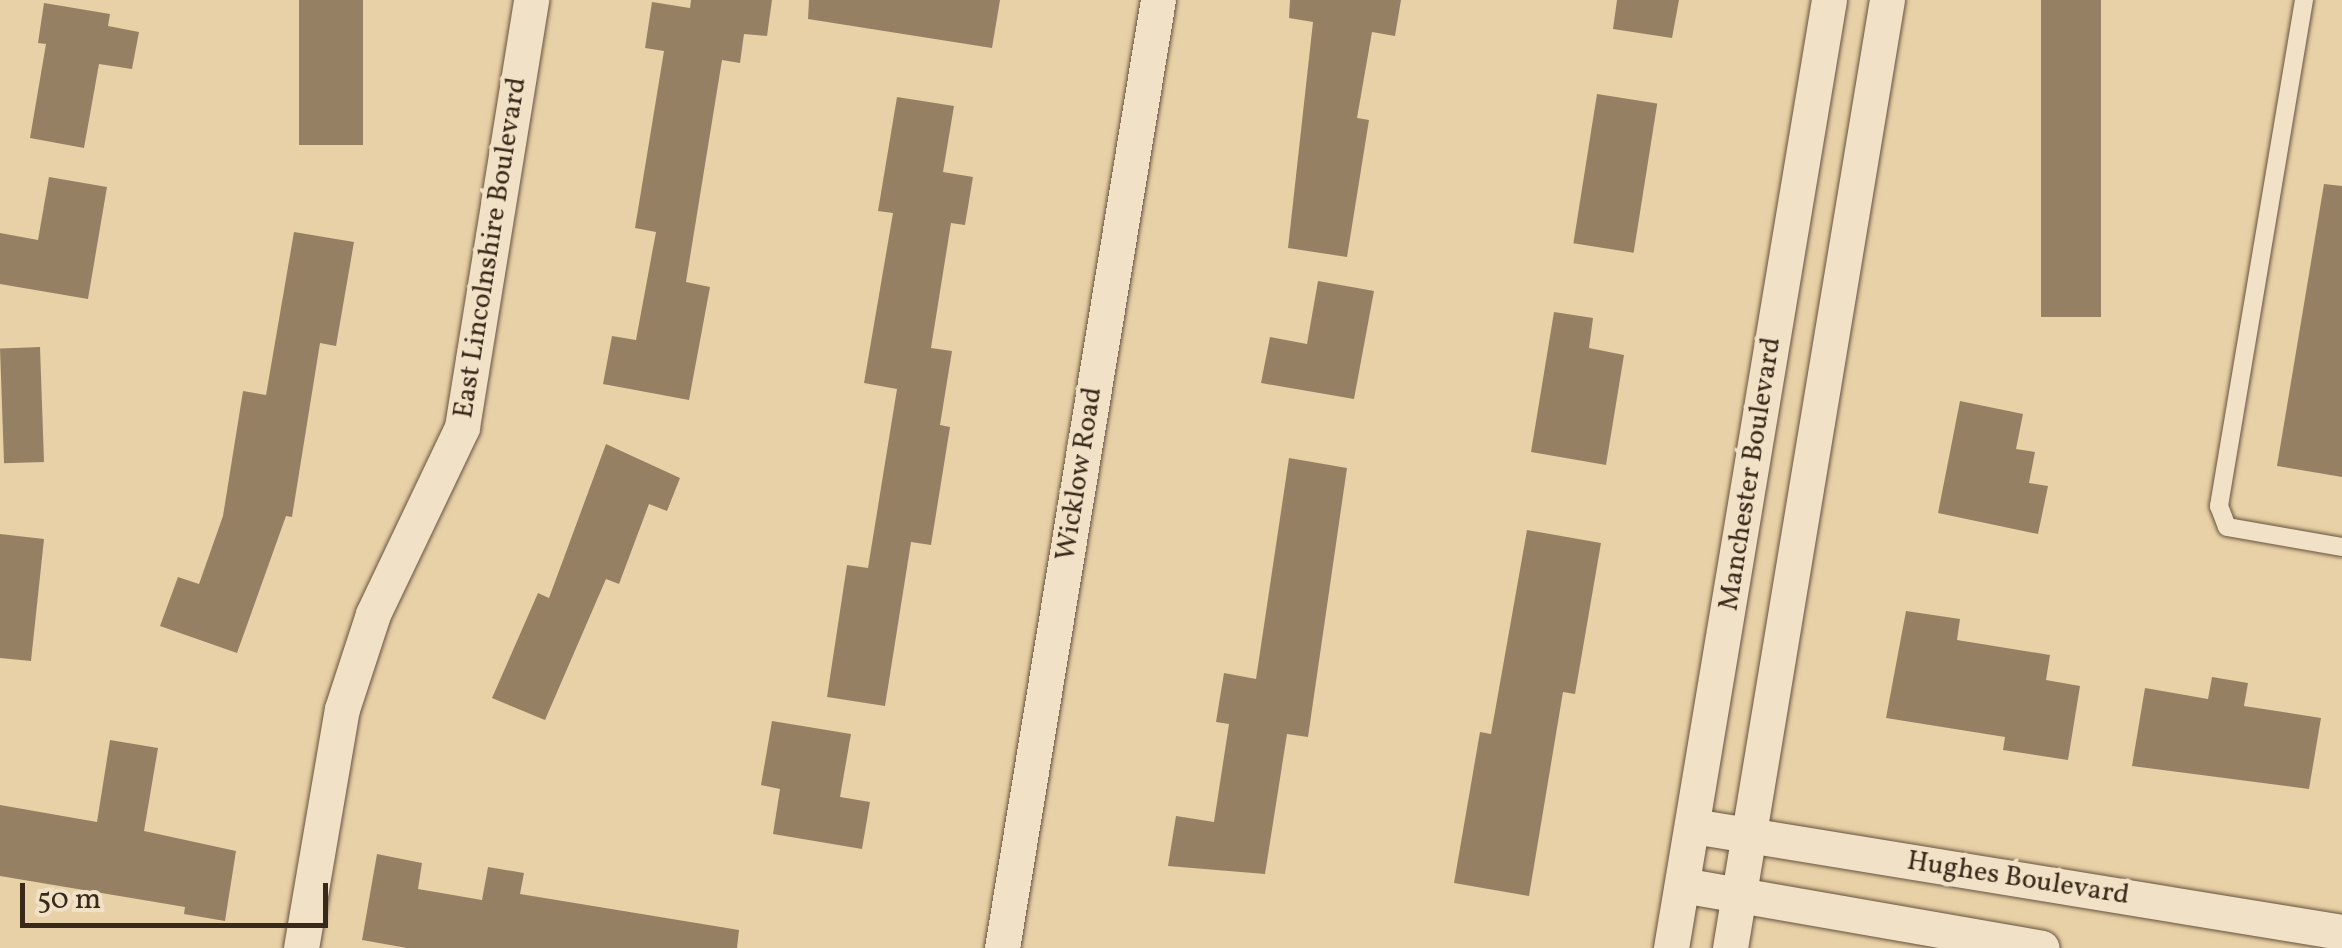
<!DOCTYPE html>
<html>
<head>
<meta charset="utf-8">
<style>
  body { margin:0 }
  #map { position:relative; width:2342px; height:948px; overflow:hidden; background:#e9d1a7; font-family:Vollkorn,serif }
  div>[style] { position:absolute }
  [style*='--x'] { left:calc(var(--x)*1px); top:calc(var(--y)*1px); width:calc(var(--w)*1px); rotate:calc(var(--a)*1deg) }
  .building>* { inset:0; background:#958064; transform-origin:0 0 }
  .roads { filter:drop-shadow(0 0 2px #65533e) drop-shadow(0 0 2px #65533e) }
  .service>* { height:18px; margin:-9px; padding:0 9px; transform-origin:9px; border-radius:9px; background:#f1e1c6 }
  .minor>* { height:35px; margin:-17.5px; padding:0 17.5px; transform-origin:17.5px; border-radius:17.5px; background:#f1e1c6 }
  span { translate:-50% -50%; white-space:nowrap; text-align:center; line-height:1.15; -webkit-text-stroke:9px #f1e1c6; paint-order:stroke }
  .street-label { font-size:28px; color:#39291b }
  .scale { position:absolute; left:20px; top:883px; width:308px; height:45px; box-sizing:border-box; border:5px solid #39291b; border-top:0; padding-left:12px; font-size:30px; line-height:35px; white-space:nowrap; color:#39291b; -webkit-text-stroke:8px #f1e1c6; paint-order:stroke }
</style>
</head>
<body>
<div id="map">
  <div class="building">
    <i style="left:299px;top:0;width:64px;height:145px"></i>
    <i style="clip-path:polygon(691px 0,772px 0,767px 36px,744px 34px,740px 63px,722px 60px,686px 282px,710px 287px,689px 400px,603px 384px,612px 336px,636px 340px,656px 232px,635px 228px,664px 51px,645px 48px,652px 2px,690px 8px)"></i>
    <i style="clip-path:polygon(809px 0,1000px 0,992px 48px,808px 19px)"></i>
    <i style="clip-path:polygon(1290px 0,1401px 0,1395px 36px,1372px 32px,1357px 118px,1369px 120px,1347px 257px,1288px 248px,1313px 22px,1289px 18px)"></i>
    <i style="clip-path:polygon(1617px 0,1679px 0,1672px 38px,1613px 29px)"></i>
    <i style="left:2041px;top:0;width:60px;height:317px"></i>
    <i style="clip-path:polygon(44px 3px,110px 14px,108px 26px,139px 32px,132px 69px,99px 64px,84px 148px,30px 138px,46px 44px,38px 43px)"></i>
    <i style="left:1597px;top:94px;width:61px;height:151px;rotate:9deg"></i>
    <i style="clip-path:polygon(897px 97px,954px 106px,943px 172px,973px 177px,965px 225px,951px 223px,931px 348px,952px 351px,940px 425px,950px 427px,931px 545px,911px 542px,885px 706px,827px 697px,847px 565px,868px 568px,897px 389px,864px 383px,893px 213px,878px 211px)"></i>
    <i style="clip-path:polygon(49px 177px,107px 187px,88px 299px,0 284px,0 233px,38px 240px)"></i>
    <i style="clip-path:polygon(2324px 184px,2342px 186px,2342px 477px,2277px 466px)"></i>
    <i style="clip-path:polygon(294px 232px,354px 242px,336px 346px,320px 343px,292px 517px,286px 516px,237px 653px,160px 626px,178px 577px,199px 584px,223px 516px,243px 391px,266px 395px)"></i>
    <i style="clip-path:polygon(1318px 281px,1374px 291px,1354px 399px,1261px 383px,1270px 337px,1307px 344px)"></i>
    <i style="clip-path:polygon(1554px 312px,1593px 318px,1589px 348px,1624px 355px,1606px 465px,1531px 452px)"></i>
    <i style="left:40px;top:347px;width:115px;height:40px;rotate:88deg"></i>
    <i style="clip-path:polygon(1960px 401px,2023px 414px,2016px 449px,2035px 452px,2029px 483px,2048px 486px,2038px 534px,1938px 513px)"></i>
    <i style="clip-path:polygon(606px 444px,680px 478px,667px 511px,649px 504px,619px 584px,606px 579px,545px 720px,492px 698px,538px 593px,549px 598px)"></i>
    <i style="clip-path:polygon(1289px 458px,1347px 468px,1308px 737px,1287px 734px,1265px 874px,1168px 866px,1176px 816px,1214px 822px,1229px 724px,1216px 722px,1224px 673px,1256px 679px)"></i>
    <i style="clip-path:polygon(1527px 530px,1601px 543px,1575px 694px,1563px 692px,1529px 896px,1454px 883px,1480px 732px,1491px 734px)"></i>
    <i style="clip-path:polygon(0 534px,44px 539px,31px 661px,0 658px)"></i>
    <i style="clip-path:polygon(1906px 611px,1960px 619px,1957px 640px,2050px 655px,2046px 680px,2080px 686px,2068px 760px,2003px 750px,2005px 737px,1886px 718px)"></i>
    <i style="clip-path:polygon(2212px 677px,2248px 683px,2244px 706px,2321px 718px,2309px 789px,2132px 766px,2145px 688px,2208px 699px)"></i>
    <i style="clip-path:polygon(772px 721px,851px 734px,840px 797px,870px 802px,862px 849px,773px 834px,780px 789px,761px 785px)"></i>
    <i style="clip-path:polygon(110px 740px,158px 748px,144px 831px,236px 851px,225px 921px,184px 914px,185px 907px,0 876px,0 805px,97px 822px)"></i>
    <i style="clip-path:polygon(377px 854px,422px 863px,418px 889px,482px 900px,488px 867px,524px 873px,520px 894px,739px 930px,737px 948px,407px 948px,362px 940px)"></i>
  </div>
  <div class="roads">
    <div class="service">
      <i style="--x:2304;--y:0;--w:513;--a:99.54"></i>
      <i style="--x:2219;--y:506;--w:22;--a:69"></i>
      <i style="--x:2227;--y:527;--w:117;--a:9.9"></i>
    </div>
    <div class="minor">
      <i style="--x:1693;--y:826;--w:658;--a:9.28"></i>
      <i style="--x:1682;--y:885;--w:365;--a:9.9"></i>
      <i style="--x:301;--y:948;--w:242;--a:-80.3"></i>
      <i style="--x:342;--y:709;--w:100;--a:-71.9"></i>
      <i style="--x:373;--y:614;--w:207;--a:-64.5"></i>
      <i style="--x:462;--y:427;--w:433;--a:-80.8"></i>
      <i style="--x:1002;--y:948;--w:961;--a:-80.66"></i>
      <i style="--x:1671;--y:948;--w:961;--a:-80.54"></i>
      <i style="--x:1730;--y:948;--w:961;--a:-80.6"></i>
    </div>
  </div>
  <div class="street-label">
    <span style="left:491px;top:248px;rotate:-81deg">East Lincolnshire Boulevard</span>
    <span style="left:1080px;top:474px;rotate:-81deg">Wicklow Road</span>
    <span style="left:1751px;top:474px;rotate:-81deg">Manchester Boulevard</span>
    <span style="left:2018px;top:879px;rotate:9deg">Hughes Boulevard</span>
  </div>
  <div class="scale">50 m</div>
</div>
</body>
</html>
